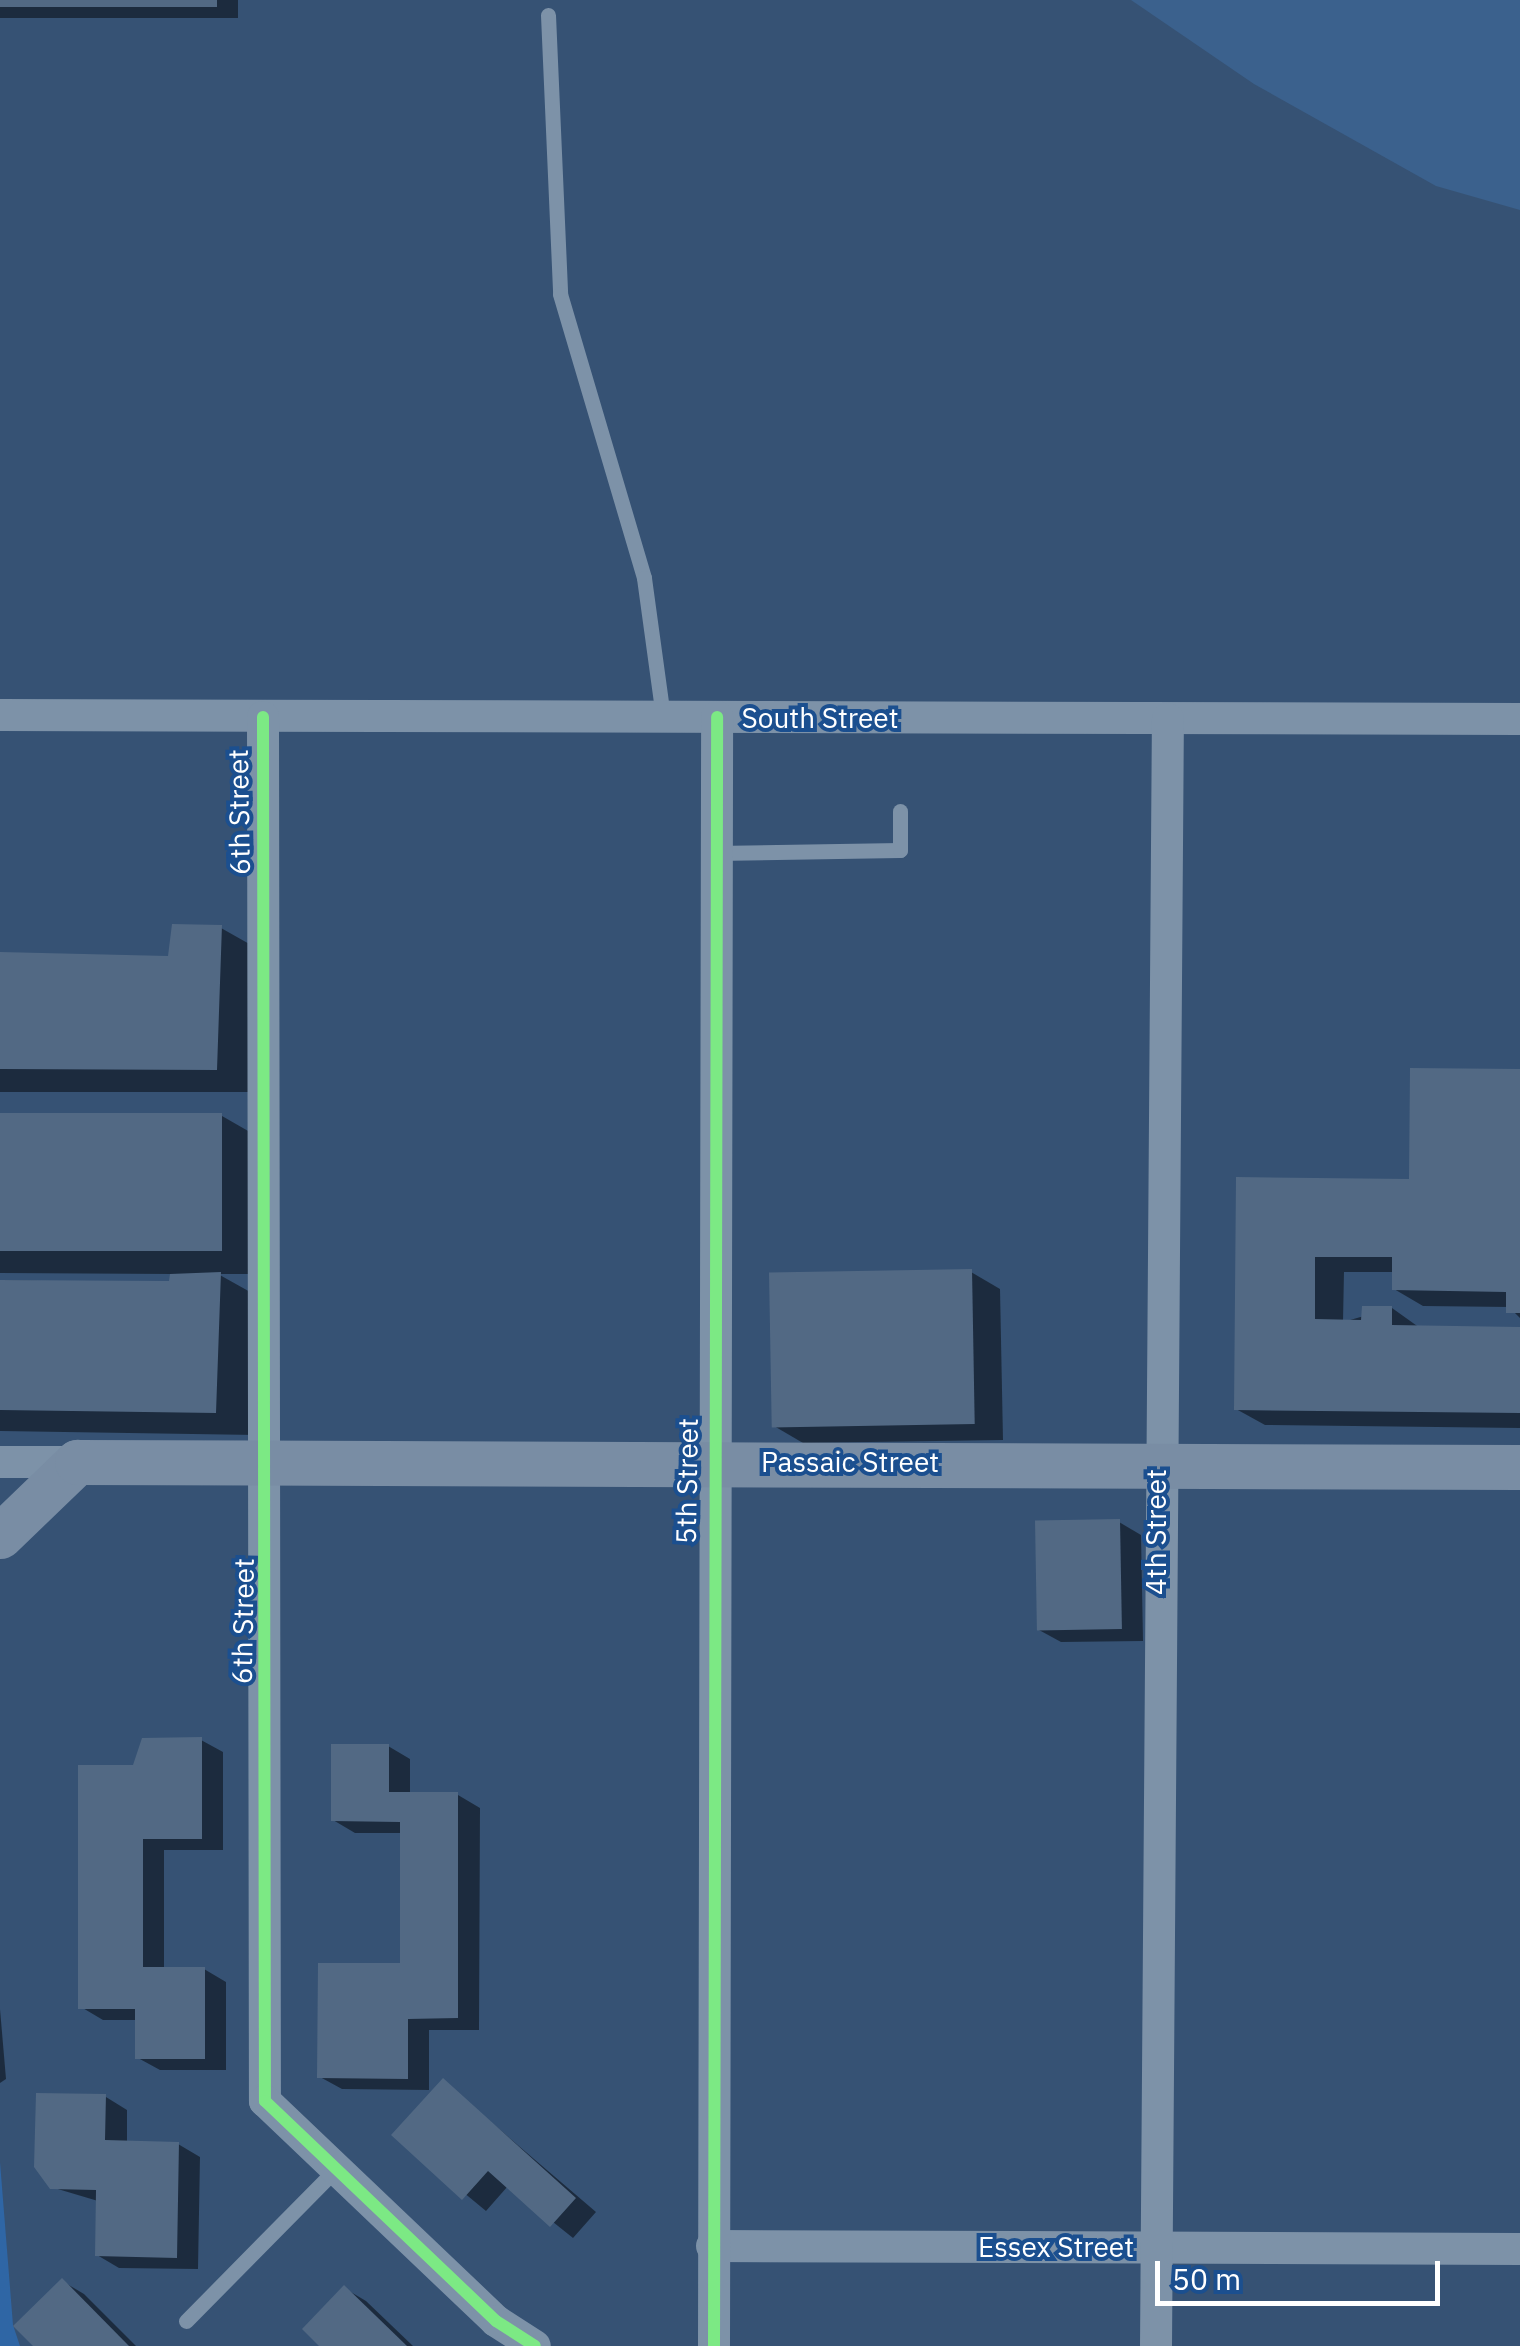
<!DOCTYPE html>
<html>
<head>
<meta charset="utf-8">
<style>
  body { margin:0 }
  #map { position:relative; width:1520px; height:2346px; overflow:hidden; background:#365274; font-family:"IBM Plex Sans",sans-serif }
  div>[style] { position:absolute }
  [style*='--x'] { left:calc(var(--x)*1px); top:calc(var(--y)*1px); width:calc(var(--w)*1px); rotate:calc(var(--a)*1deg) }
  .green>* { inset:0; background:#2f66a5 }
  .water>* { inset:0; background:#3b618d }
  .shadow>* { inset:0; background:#0007; transform-origin:0 0 }
  .building>* { inset:0; background:#526984; transform-origin:0 0 }
  .lane>* { height:15px; margin:-7.5px; padding:0 7.5px; transform-origin:7.5px; border-radius:7.5px; background:#7d92a8 }
  .street>* { height:32px; margin:-16px; padding:0 16px; transform-origin:16px; border-radius:16px; background:#7d92a8 }
  .secondary>* { height:45px; margin:-22.5px; padding:0 22.5px; transform-origin:22.5px; border-radius:22.5px; background:#798da4 }
  .cycleway>* { height:12px; margin:-6px; padding:0 6px; transform-origin:6px; border-radius:6px; background:#7ce984 }
  span { translate:-50% -50%; white-space:nowrap; text-align:center; line-height:1.15; -webkit-text-stroke:8px #1b4f8f; paint-order:stroke }
  .street-label { font-size:28px; color:#fff }
  .scale { position:absolute; left:1155px; top:2261px; width:285px; height:45px; box-sizing:border-box; border:5px solid #fff; border-top:0; padding-left:12px; font-size:30px; line-height:35px; white-space:nowrap; color:#fff; -webkit-text-stroke:8px #1b4f8f; paint-order:stroke }
</style>
</head>
<body>
<div id="map">
  <div class="green">
    <i style="clip-path:polygon(0 2162px,13px 2325px,20px 2346px,0 2346px)"></i>
  </div>
  <div class="water">
    <i style="clip-path:polygon(1131px 0,1520px 0,1520px 210px,1436px 186px,1254px 84px)"></i>
  </div>
  <div class="shadow">
    <i style="left:0;top:0;width:238px;height:18px"></i>
    <i style="clip-path:polygon(221px 928px,262px 951px,257px 1092px,0 1092px,0 955px,171px 958px)"></i>
    <i style="clip-path:polygon(1520px 1071px,1520px 1318px,1509px 1307px,1423px 1306px,1394px 1289px,1394px 1272px,1344px 1272px,1343px 1322px,1392px 1308px,1420px 1328px,1520px 1329px,1520px 1428px,1265px 1425px,1236px 1409px,1238px 1179px,1411px 1181px)"></i>
    <i style="clip-path:polygon(0 1116px,222px 1116px,262px 1139px,255px 1274px,218px 1274px,261px 1298px,256px 1435px,0 1431px,0 1280px,171px 1284px,172px 1274px,0 1273px)"></i>
    <i style="clip-path:polygon(971px 1272px,1000px 1289px,1003px 1440px,803px 1443px,774px 1426px)"></i>
    <i style="clip-path:polygon(1119px 1522px,1141px 1535px,1143px 1641px,1061px 1642px,1039px 1630px)"></i>
    <i style="clip-path:polygon(201px 1740px,223px 1752px,223px 1850px,164px 1850px,164px 1969px,204px 1969px,226px 1982px,226px 2070px,160px 2070px,138px 2058px,138px 2020px,103px 2020px,81px 2007px,135px 1767px)"></i>
    <i style="clip-path:polygon(388px 1746px,410px 1759px,410px 1795px,458px 1795px,480px 1808px,479px 2030px,429px 2030px,429px 2090px,342px 2089px,320px 2077px,402px 1966px,403px 1833px,355px 1833px,333px 1820px)"></i>
    <i style="clip-path:polygon(0 2009px,6px 2079px,0 2083px)"></i>
    <i style="clip-path:polygon(443px 2081px,596px 2212px,573px 2238px,508px 2186px,486px 2211px,394px 2135px)"></i>
    <i style="clip-path:polygon(106px 2097px,127px 2110px,127px 2143px,178px 2144px,200px 2157px,198px 2269px,119px 2268px,97px 2255px,98px 2201px,51px 2187px)"></i>
    <i style="clip-path:polygon(62px 2281px,84px 2294px,136px 2346px,37px 2346px)"></i>
    <i style="clip-path:polygon(344px 2288px,366px 2301px,413px 2346px,323px 2346px)"></i>
  </div>
  <div class="building">
    <i style="left:0;top:0;width:217px;height:7px"></i>
    <i style="clip-path:polygon(172px 924px,222px 925px,217px 1070px,0 1069px,0 952px,168px 956px)"></i>
    <i style="clip-path:polygon(1410px 1068px,1520px 1069px,1520px 1313px,1506px 1313px,1506px 1292px,1392px 1290px,1392px 1257px,1315px 1257px,1315px 1319px,1361px 1320px,1362px 1306px,1392px 1306px,1392px 1325px,1520px 1327px,1520px 1413px,1234px 1410px,1236px 1177px,1409px 1179px)"></i>
    <i style="left:0;top:1113px;width:222px;height:138px"></i>
    <i style="left:972px;top:1269px;width:155px;height:203px;rotate:89deg"></i>
    <i style="clip-path:polygon(221px 1272px,216px 1413px,0 1410px,0 1280px,169px 1281px,170px 1274px)"></i>
    <i style="left:1120px;top:1519px;width:110px;height:85px;rotate:89deg"></i>
    <i style="clip-path:polygon(202px 1737px,202px 1839px,143px 1839px,143px 1967px,205px 1967px,205px 2059px,135px 2059px,135px 2009px,78px 2009px,78px 1765px,133px 1765px,142px 1738px)"></i>
    <i style="clip-path:polygon(331px 1744px,389px 1744px,389px 1792px,458px 1792px,458px 2018px,408px 2019px,408px 2079px,317px 2078px,318px 1963px,400px 1963px,400px 1822px,331px 1821px)"></i>
    <i style="clip-path:polygon(443px 2078px,576px 2198px,550px 2227px,488px 2171px,462px 2200px,391px 2135px)"></i>
    <i style="clip-path:polygon(36px 2093px,106px 2094px,105px 2140px,179px 2142px,177px 2258px,95px 2256px,96px 2190px,50px 2189px,34px 2167px)"></i>
    <i style="clip-path:polygon(62px 2278px,129px 2346px,33px 2346px,13px 2326px)"></i>
    <i style="clip-path:polygon(344px 2285px,407px 2346px,319px 2346px,302px 2329px)"></i>
  </div>
  <div class="lane">
    <i style="--x:548;--y:15;--w:279;--a:87.5"></i>
    <i style="--x:560;--y:294;--w:296;--a:73.5"></i>
    <i style="--x:644;--y:578;--w:140;--a:82.2"></i>
    <i style="--x:716;--y:853;--w:184;--a:-0.9"></i>
    <i style="--x:900;--y:850;--w:39;--a:-90"></i>
    <i style="--x:186;--y:2321;--w:215;--a:-45.4"></i>
  </div>
  <div class="street">
    <i style="--x:0;--y:715;--w:1520;--a:0.15"></i>
    <i style="--x:263;--y:717;--w:1384;--a:89.92"></i>
    <i style="--x:265;--y:2101;--w:319;--a:43.6"></i>
    <i style="--x:496;--y:2321;--w:46;--a:32.7"></i>
    <i style="--x:0;--y:1462;--w:77;--a:0"></i>
    <i style="--x:712;--y:2246;--w:808;--a:0.21"></i>
    <i style="--x:714;--y:2346;--w:1629;--a:-89.89"></i>
    <i style="--x:1156;--y:2346;--w:1627;--a:-89.58"></i>
  </div>
  <div class="secondary">
    <i style="--x:0;--y:1536;--w:107;--a:-43.9"></i>
    <i style="--x:77;--y:1462;--w:1443;--a:0.2"></i>
  </div>
  <div class="cycleway">
    <i style="--x:263;--y:717;--w:1384;--a:89.92"></i>
    <i style="--x:265;--y:2101;--w:319;--a:43.6"></i>
    <i style="--x:496;--y:2321;--w:46;--a:32.7"></i>
    <i style="--x:714;--y:2346;--w:1629;--a:-89.89"></i>
  </div>
  <div class="street-label">
    <span style="left:820px;top:718px">South Street</span>
    <span style="left:239px;top:812px;rotate:-91deg">6th Street</span>
    <span style="left:850px;top:1462px">Passaic Street</span>
    <span style="left:687px;top:1481px;rotate:-89deg">5th Street</span>
    <span style="left:1156px;top:1532px;rotate:-90deg">4th Street</span>
    <span style="left:243px;top:1621px;rotate:-89deg">6th Street</span>
    <span style="left:1056px;top:2247px">Essex Street</span>
  </div>
  <div class="scale">50 m</div>
</div>
</body>
</html>
